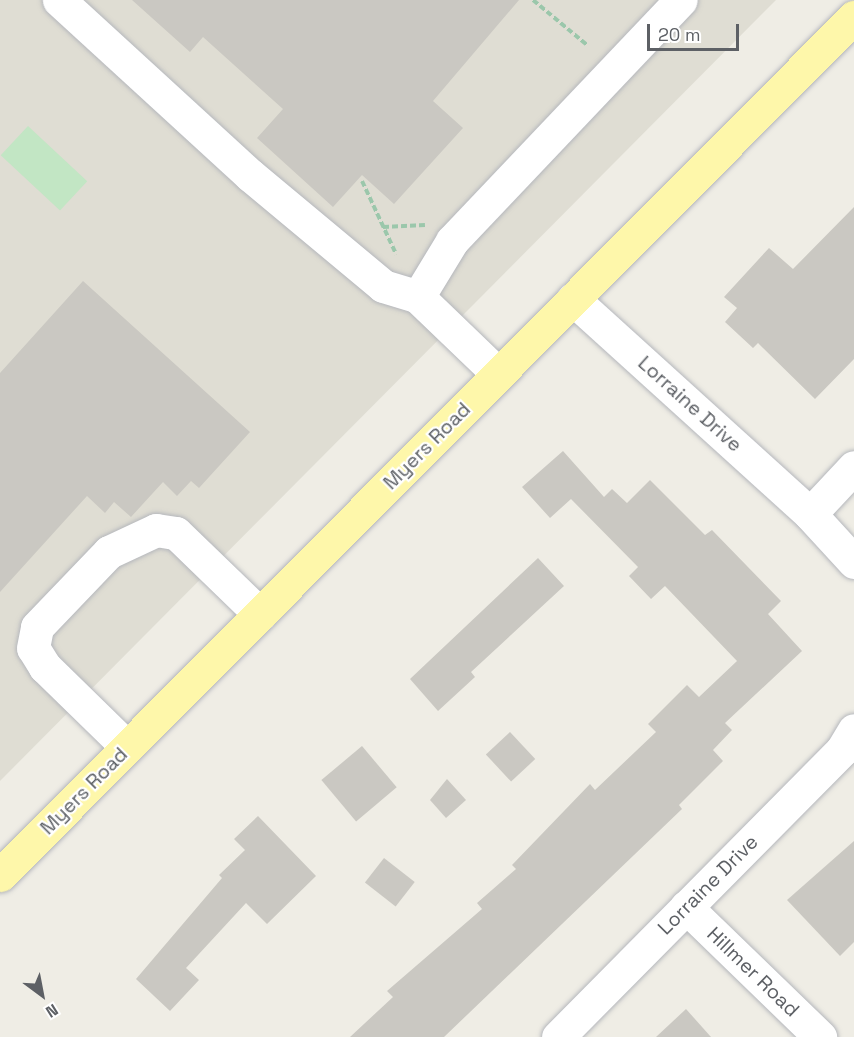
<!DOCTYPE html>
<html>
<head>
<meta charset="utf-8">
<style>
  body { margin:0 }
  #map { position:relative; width:854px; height:1037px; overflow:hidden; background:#efede5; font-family:"Space Grotesk",sans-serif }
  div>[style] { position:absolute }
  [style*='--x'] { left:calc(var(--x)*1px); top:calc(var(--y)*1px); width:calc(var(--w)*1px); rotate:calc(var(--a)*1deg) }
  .education>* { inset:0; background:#dfddd3 }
  .green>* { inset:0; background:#c2e6c4; transform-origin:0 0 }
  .building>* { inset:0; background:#cac8c2; transform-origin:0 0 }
  .path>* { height:4px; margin-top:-2px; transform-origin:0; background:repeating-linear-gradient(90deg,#9bc7ab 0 6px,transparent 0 9px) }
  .roads { filter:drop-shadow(0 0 2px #b5b7bc) drop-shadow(0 0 2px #b5b7bc) }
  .minor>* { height:33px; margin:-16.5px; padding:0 16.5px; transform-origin:16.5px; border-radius:16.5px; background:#fff }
  .major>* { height:33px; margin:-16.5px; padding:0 16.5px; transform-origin:16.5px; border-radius:16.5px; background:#fef7aa }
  span { translate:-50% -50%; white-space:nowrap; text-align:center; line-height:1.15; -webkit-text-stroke:4.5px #fff; paint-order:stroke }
  .street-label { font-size:20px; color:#5d6065 }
  .north { position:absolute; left:12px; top:965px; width:60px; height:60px; -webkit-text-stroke:4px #fff; paint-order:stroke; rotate:148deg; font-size:16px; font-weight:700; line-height:24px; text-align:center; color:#5d6065 }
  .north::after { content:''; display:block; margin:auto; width:21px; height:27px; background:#5d6065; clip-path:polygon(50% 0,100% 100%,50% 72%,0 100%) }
  .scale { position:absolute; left:647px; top:24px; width:92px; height:27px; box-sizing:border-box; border:3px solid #5d6065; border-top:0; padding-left:8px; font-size:18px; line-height:21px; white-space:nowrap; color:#5d6065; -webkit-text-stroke:4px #fff; paint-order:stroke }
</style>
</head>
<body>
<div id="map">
  <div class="education">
    <i style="clip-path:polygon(0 0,776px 0,0 781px)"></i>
  </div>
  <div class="green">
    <i style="left:28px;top:126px;width:81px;height:40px;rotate:43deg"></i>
  </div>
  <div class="building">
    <i style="clip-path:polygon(132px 0,519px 0,433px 101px,463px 128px,394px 204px,362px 175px,333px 207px,257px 138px,283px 109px,203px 37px,190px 52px)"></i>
    <i style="clip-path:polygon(854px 207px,854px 359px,815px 399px,758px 343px,753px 348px,725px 322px,737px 308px,724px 297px,769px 248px,793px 269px)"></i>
    <i style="clip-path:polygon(83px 281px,250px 432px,199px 488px,191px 481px,177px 496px,163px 482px,131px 517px,114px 502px,105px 513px,87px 496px,0 592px,0 373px)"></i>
    <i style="clip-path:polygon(563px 451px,604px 497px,612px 489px,627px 503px,650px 480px,705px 535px,712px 530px,781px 601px,768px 614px,802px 651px,725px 723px,732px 730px,713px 750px,723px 761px,679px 805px,682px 809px,444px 1037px,350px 1037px,393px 997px,387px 991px,482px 909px,477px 903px,516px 869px,512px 865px,590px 784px,595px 790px,656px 732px,648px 724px,687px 685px,699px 697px,737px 661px,665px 586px,651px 599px,629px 576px,638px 567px,571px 499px,550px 518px,522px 487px)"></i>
    <i style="clip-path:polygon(538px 558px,564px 586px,471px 672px,475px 677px,438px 711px,410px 679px)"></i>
    <i style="left:510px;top:732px;width:37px;height:33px;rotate:47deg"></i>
    <i style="left:362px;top:746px;width:54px;height:53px;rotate:50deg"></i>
    <i style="clip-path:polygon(447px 779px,466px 800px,446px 818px,430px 800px)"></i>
    <i style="clip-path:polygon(258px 816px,316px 876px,267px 924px,246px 903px,186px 968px,199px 980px,170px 1011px,136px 979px,222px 878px,219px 875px,245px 850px,234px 839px)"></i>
    <i style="clip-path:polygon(854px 841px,854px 942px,840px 956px,787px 900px)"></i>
    <i style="left:384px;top:858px;width:39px;height:31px;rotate:38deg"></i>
    <i style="clip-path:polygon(686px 1009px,711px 1037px,656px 1037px)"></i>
  </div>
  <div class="path">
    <i style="--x:533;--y:0;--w:70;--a:39.8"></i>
    <i style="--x:362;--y:181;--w:81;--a:65"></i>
    <i style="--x:383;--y:227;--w:42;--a:-2.7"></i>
  </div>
  <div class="roads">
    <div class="minor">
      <i style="--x:59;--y:0;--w:259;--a:42.5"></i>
      <i style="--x:250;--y:175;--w:173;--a:39.8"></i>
      <i style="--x:383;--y:286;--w:37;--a:17"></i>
      <i style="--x:418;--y:297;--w:111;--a:43.9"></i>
      <i style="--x:418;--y:297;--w:66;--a:-58.7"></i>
      <i style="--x:452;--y:241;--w:332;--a:-46.5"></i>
      <i style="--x:573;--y:299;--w:320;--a:42.2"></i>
      <i style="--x:810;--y:514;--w:65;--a:47.5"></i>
      <i style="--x:810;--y:514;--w:64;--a:-46.9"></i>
      <i style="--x:127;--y:747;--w:115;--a:-135.7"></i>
      <i style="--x:45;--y:667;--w:22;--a:-122"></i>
      <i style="--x:33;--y:648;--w:21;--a:-79"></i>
      <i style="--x:37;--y:627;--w:104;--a:-46.2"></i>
      <i style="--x:109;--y:552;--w:52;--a:-25.1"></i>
      <i style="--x:156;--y:530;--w:20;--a:9"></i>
      <i style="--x:176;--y:533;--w:117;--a:44"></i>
      <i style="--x:686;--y:907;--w:187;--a:44.1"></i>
      <i style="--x:558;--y:1037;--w:404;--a:-45.3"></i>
      <i style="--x:842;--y:750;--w:23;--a:-59"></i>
    </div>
    <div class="major">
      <i style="--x:0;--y:875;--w:1211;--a:-45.13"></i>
    </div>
  </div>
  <div class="street-label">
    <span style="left:690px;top:404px;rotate:42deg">Lorraine Drive</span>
    <span style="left:427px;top:446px;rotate:-45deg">Myers Road</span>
    <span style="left:84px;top:791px;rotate:-45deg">Myers Road</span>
    <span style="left:708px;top:885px;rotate:-45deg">Lorraine Drive</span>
    <span style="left:753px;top:972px;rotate:44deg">Hillmer Road</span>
  </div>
  <div class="north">N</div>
  <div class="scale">20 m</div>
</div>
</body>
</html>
